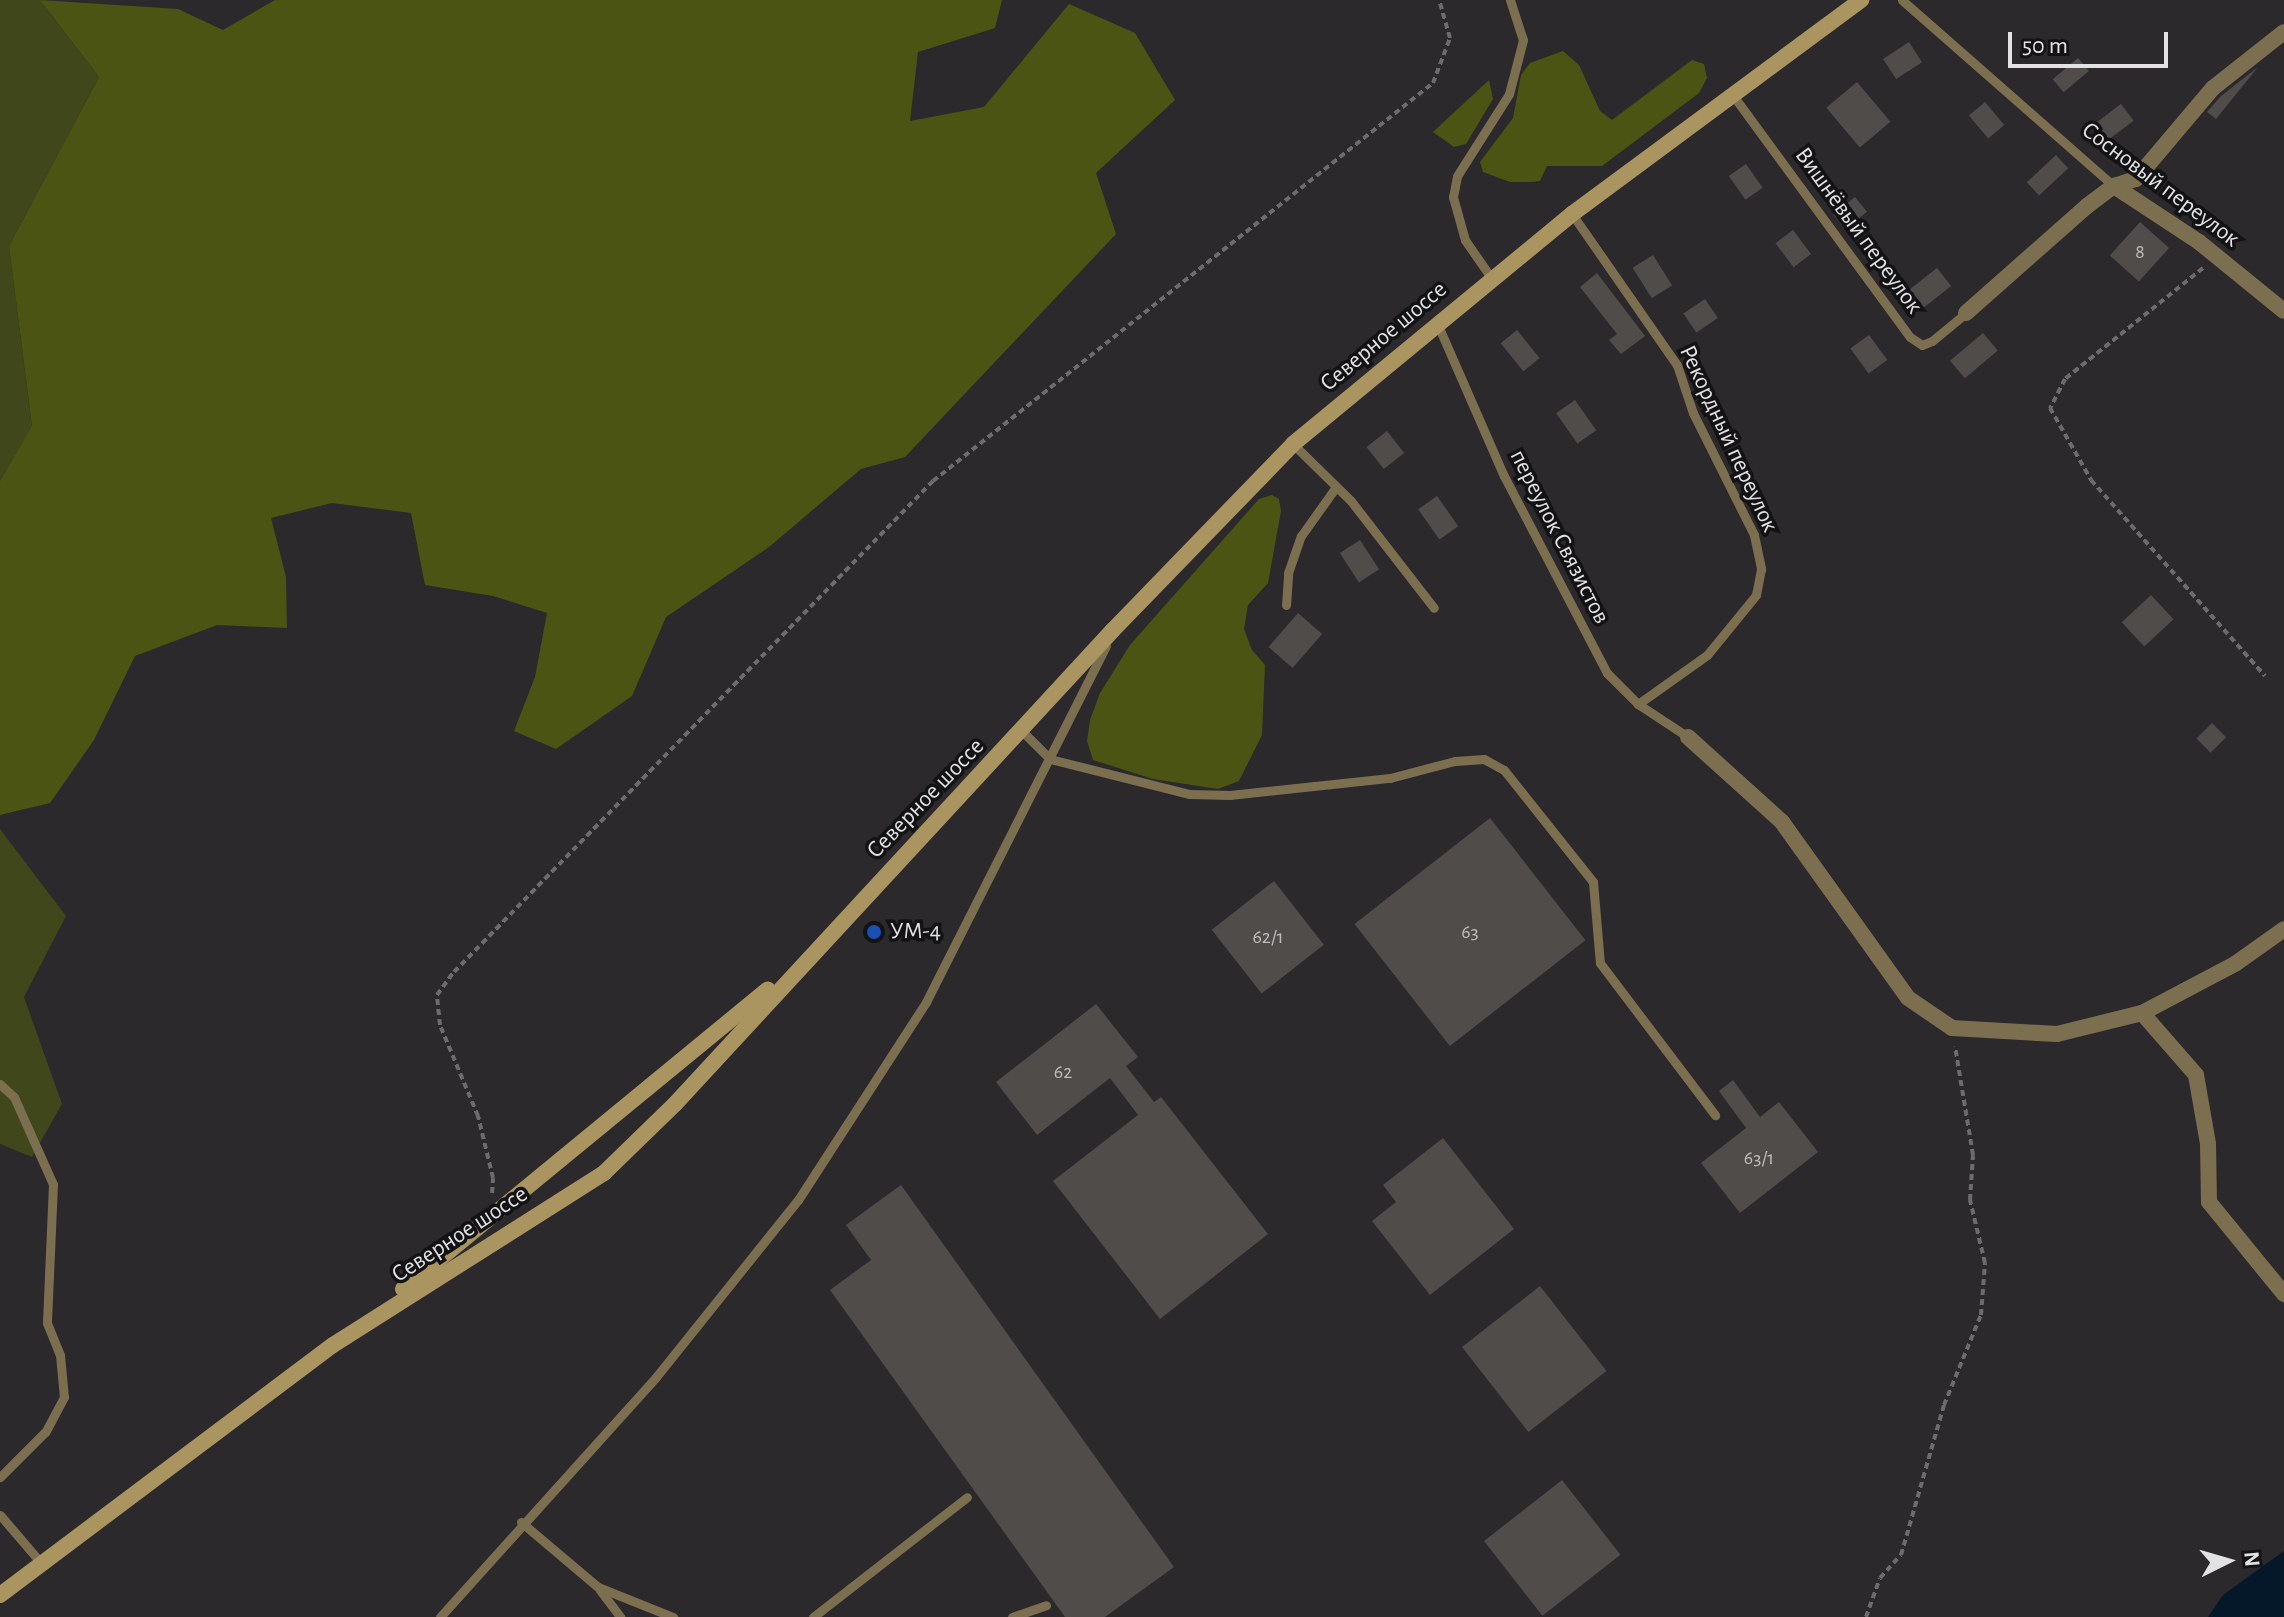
<!DOCTYPE html>
<html>
<head>
<meta charset="utf-8">
<style>
  body { margin:0 }
  #map { position:relative; width:2284px; height:1617px; overflow:hidden; background:#2b292c; font-family:"Alegreya Sans",sans-serif }
  div>[style] { position:absolute }
  [style*='--x'] { left:calc(var(--x)*1px); top:calc(var(--y)*1px); width:calc(var(--w)*1px); rotate:calc(var(--a)*1deg) }
  .green>* { inset:0; background:#40471a }
  .forest>* { inset:0; background:#4b5413 }
  .water>* { inset:0; background:#05182a }
  .building>* { inset:0; background:#504c49; transform-origin:0 0 }
  .path>* { height:4px; margin-top:-2px; transform-origin:0; background:repeating-linear-gradient(90deg,#6d6b6e 0 6px,transparent 0 10px) }
  .service>* { height:9px; margin:-4.5px; padding:0 4.5px; transform-origin:4.5px; border-radius:4.5px; background:#7b6f4f }
  .minor>* { height:16px; margin:-8px; padding:0 8px; transform-origin:8px; border-radius:8px; background:#7b6f4f }
  .secondary>* { height:16px; margin:-8px; padding:0 8px; transform-origin:8px; border-radius:8px; background:#aa9561 }
  .dots>* { width:22px; height:22px; translate:-50% -50%; box-sizing:border-box; border:4px solid #131214; border-radius:50% }
  span { translate:-50% -50%; white-space:nowrap; text-align:center; line-height:1.15; -webkit-text-stroke:7px #131214; paint-order:stroke }
  .number-label { font-size:20px; color:#bebcbc }
  .number-label span { -webkit-text-stroke-width:0 }
  .street-label { font-size:24px; color:#e2e1e3 }
  .poi-label { font-size:24px; color:#e2e1e3 }
  .left { translate:0 -50%; text-align:left }
  .north { position:absolute; left:2188px; top:1521px; width:80px; height:80px; -webkit-text-stroke:6px #131214; paint-order:stroke; rotate:85deg; font-size:22px; font-weight:700; line-height:32px; text-align:center; color:#e2e1e3 }
  .north::after { content:''; display:block; margin:auto; width:28px; height:36px; background:#e2e1e3; clip-path:polygon(50% 0,100% 100%,50% 72%,0 100%) }
  .scale { position:absolute; left:2008px; top:32px; width:160px; height:36px; box-sizing:border-box; border:4px solid #e2e1e3; border-top:0; padding-left:10px; font-size:24px; line-height:28px; white-space:nowrap; color:#e2e1e3; -webkit-text-stroke:6px #131214; paint-order:stroke }
</style>
</head>
<body>
<div id="map">
  <div class="green">
    <i style="clip-path:polygon(0 0,40px 0,99px 77px,9px 246px,32px 427px,0 481px)"></i>
    <i style="clip-path:polygon(0 829px,66px 916px,24px 997px,62px 1104px,32px 1157px,0 1144px)"></i>
  </div>
  <div class="forest">
    <i style="clip-path:polygon(40px 0,178px 9px,223px 30px,275px 0,1002px 0,995px 28px,918px 52px,910px 121px,984px 107px,1069px 4px,1135px 33px,1175px 100px,1096px 173px,1116px 234px,905px 457px,861px 469px,769px 547px,666px 617px,632px 696px,556px 749px,514px 731px,535px 677px,547px 613px,493px 596px,425px 585px,411px 513px,332px 503px,271px 518px,286px 577px,287px 628px,217px 625px,135px 656px,94px 740px,50px 803px,0 815px,0 481px,32px 426px,9px 246px,99px 77px)"></i>
    <i style="clip-path:polygon(1563px 51px,1579px 65px,1600px 111px,1612px 120px,1692px 60px,1704px 64px,1707px 78px,1699px 93px,1602px 166px,1547px 166px,1540px 181px,1532px 182px,1510px 182px,1483px 172px,1480px 162px,1513px 118px,1521px 75px,1530px 63px)"></i>
    <i style="clip-path:polygon(1489px 80px,1493px 99px,1466px 144px,1454px 147px,1433px 132px)"></i>
    <i style="clip-path:polygon(1272px 495px,1279px 499px,1281px 511px,1268px 583px,1248px 605px,1244px 629px,1252px 650px,1265px 665px,1262px 735px,1239px 781px,1218px 789px,1153px 779px,1093px 760px,1087px 741px,1090px 720px,1100px 693px,1130px 645px,1259px 499px)"></i>
  </div>
  <div class="water">
    <i style="clip-path:polygon(2284px 1551px,2284px 1617px,2208px 1617px,2223px 1595px)"></i>
  </div>
  <div class="building">
    <i style="left:1909px;top:42px;width:24px;height:31px;rotate:57deg"></i>
    <i style="left:2078px;top:58px;width:17px;height:33px;rotate:50deg"></i>
    <i style="clip-path:polygon(2258px 67px,2216px 119px,2207px 112px,2221px 96px)"></i>
    <i style="left:1857px;top:82px;width:52px;height:40px;rotate:50deg"></i>
    <i style="left:1985px;top:102px;width:30px;height:21px;rotate:50deg"></i>
    <i style="left:2121px;top:104px;width:21px;height:32px;rotate:53deg"></i>
    <i style="left:2056px;top:155px;width:18px;height:40px;rotate:47deg"></i>
    <i style="left:1746px;top:164px;width:29px;height:21px;rotate:55deg"></i>
    <i style="left:1855px;top:197px;width:19px;height:28px;rotate:51deg"></i>
    <i style="left:2140px;top:222px;width:39px;height:45px;rotate:42deg"></i>
    <i style="left:1793px;top:230px;width:30px;height:22px;rotate:53deg"></i>
    <i style="left:1653px;top:255px;width:36px;height:24px;rotate:58deg"></i>
    <i style="left:1937px;top:268px;width:23px;height:37px;rotate:52deg"></i>
    <i style="clip-path:polygon(1597px 273px,1645px 336px,1621px 354px,1609px 340px,1617px 334px,1580px 287px)"></i>
    <i style="left:1705px;top:299px;width:23px;height:26px;rotate:56deg"></i>
    <i style="left:1517px;top:330px;width:36px;height:21px;rotate:51deg"></i>
    <i style="left:1983px;top:333px;width:23px;height:43px;rotate:50deg"></i>
    <i style="left:1869px;top:335px;width:31px;height:23px;rotate:54deg"></i>
    <i style="left:1575px;top:400px;width:37px;height:23px;rotate:55deg"></i>
    <i style="left:1387px;top:431px;width:28px;height:26px;rotate:52deg"></i>
    <i style="left:1437px;top:496px;width:37px;height:23px;rotate:55deg"></i>
    <i style="left:1360px;top:540px;width:35px;height:24px;rotate:57deg"></i>
    <i style="left:2151px;top:595px;width:33px;height:40px;rotate:47deg"></i>
    <i style="left:1298px;top:613px;width:32px;height:45px;rotate:41deg"></i>
    <i style="left:2212px;top:723px;width:20px;height:22px;rotate:45deg"></i>
    <i style="left:1490px;top:818px;width:155px;height:172px;rotate:52deg"></i>
    <i style="left:1274px;top:881px;width:81px;height:79px;rotate:52deg"></i>
    <i style="clip-path:polygon(1096px 1004px,1138px 1057px,1126px 1066px,1154px 1102px,1161px 1097px,1268px 1234px,1160px 1319px,1053px 1181px,1138px 1115px,1110px 1078px,1037px 1135px,996px 1082px)"></i>
    <i style="clip-path:polygon(1733px 1080px,1760px 1117px,1779px 1102px,1818px 1152px,1740px 1213px,1701px 1163px,1746px 1128px,1719px 1091px)"></i>
    <i style="clip-path:polygon(1443px 1138px,1514px 1229px,1430px 1295px,1372px 1221px,1396px 1202px,1383px 1185px)"></i>
    <i style="clip-path:polygon(901px 1185px,1174px 1567px,1105px 1617px,1065px 1617px,830px 1290px,871px 1260px,846px 1225px)"></i>
    <i style="left:1540px;top:1286px;width:108px;height:99px;rotate:52deg"></i>
    <i style="left:1562px;top:1480px;width:95px;height:99px;rotate:52deg"></i>
  </div>
  <div class="path">
    <i style="--x:2203;--y:268;--w:177;--a:141.2"></i>
    <i style="--x:2065;--y:379;--w:33;--a:117"></i>
    <i style="--x:2050;--y:408;--w:83;--a:60.3"></i>
    <i style="--x:2091;--y:480;--w:262;--a:48.4"></i>
    <i style="--x:492;--y:1193;--w:15;--a:-86"></i>
    <i style="--x:493;--y:1178;--w:64;--a:-103.6"></i>
    <i style="--x:478;--y:1116;--w:99;--a:-112.7"></i>
    <i style="--x:440;--y:1025;--w:30;--a:-96"></i>
    <i style="--x:437;--y:995;--w:29;--a:-54"></i>
    <i style="--x:454;--y:972;--w:686;--a:-45.71"></i>
    <i style="--x:933;--y:481;--w:639;--a:-38.52"></i>
    <i style="--x:1433;--y:83;--w:48;--a:-69.3"></i>
    <i style="--x:1450;--y:38;--w:40;--a:-106"></i>
    <i style="--x:1866;--y:1617;--w:41;--a:-70.3"></i>
    <i style="--x:1880;--y:1578;--w:31;--a:-48"></i>
    <i style="--x:1901;--y:1555;--w:156;--a:-74"></i>
    <i style="--x:1944;--y:1405;--w:97;--a:-67.7"></i>
    <i style="--x:1981;--y:1315;--w:52;--a:-85.6"></i>
    <i style="--x:1985;--y:1263;--w:65;--a:-103.4"></i>
    <i style="--x:1970;--y:1200;--w:45;--a:-86.2"></i>
    <i style="--x:1973;--y:1155;--w:110;--a:-99.4"></i>
  </div>
  <div class="service">
    <i style="--x:1902;--y:0;--w:282;--a:41.3"></i>
    <i style="--x:1732;--y:94;--w:301;--a:53.8"></i>
    <i style="--x:1910;--y:337;--w:14;--a:34"></i>
    <i style="--x:1922;--y:345;--w:11;--a:-22"></i>
    <i style="--x:1932;--y:341;--w:44;--a:-39.5"></i>
    <i style="--x:1572;--y:214;--w:184;--a:55.2"></i>
    <i style="--x:1677;--y:365;--w:51;--a:71.6"></i>
    <i style="--x:1693;--y:413;--w:136;--a:63.4"></i>
    <i style="--x:1754;--y:535;--w:35;--a:78"></i>
    <i style="--x:1761;--y:569;--w:26;--a:101"></i>
    <i style="--x:1756;--y:595;--w:77;--a:129.2"></i>
    <i style="--x:1707;--y:655;--w:85;--a:144.6"></i>
    <i style="--x:1492;--y:279;--w:47;--a:-124.7"></i>
    <i style="--x:1465;--y:240;--w:45;--a:-105.6"></i>
    <i style="--x:1453;--y:197;--w:21;--a:-79"></i>
    <i style="--x:1457;--y:176;--w:97;--a:-57.6"></i>
    <i style="--x:1509;--y:94;--w:56;--a:-75.5"></i>
    <i style="--x:1523;--y:40;--w:42;--a:-108"></i>
    <i style="--x:1437;--y:323;--w:167;--a:66.4"></i>
    <i style="--x:1504;--y:476;--w:222;--a:62.4"></i>
    <i style="--x:1607;--y:673;--w:44;--a:45"></i>
    <i style="--x:1638;--y:704;--w:60;--a:33.4"></i>
    <i style="--x:1293;--y:444;--w:81;--a:44.5"></i>
    <i style="--x:1351;--y:501;--w:135;--a:52.2"></i>
    <i style="--x:1286;--y:605;--w:32;--a:-86"></i>
    <i style="--x:1288;--y:573;--w:39;--a:-71"></i>
    <i style="--x:1301;--y:536;--w:60;--a:-54.5"></i>
    <i style="--x:1023;--y:732;--w:38;--a:45"></i>
    <i style="--x:1050;--y:759;--w:143;--a:14.1"></i>
    <i style="--x:1189;--y:794;--w:41;--a:1.4"></i>
    <i style="--x:1230;--y:795;--w:161;--a:-6.1"></i>
    <i style="--x:1390;--y:778;--w:67;--a:-14.7"></i>
    <i style="--x:1455;--y:761;--w:29;--a:-4"></i>
    <i style="--x:1484;--y:759;--w:23;--a:29"></i>
    <i style="--x:1504;--y:770;--w:143;--a:51.5"></i>
    <i style="--x:1593;--y:882;--w:81;--a:85.1"></i>
    <i style="--x:1600;--y:963;--w:191;--a:52.9"></i>
    <i style="--x:0;--y:1084;--w:19;--a:43"></i>
    <i style="--x:14;--y:1097;--w:95;--a:65.9"></i>
    <i style="--x:53;--y:1184;--w:139;--a:92.5"></i>
    <i style="--x:47;--y:1323;--w:35;--a:68"></i>
    <i style="--x:60;--y:1355;--w:42;--a:84.6"></i>
    <i style="--x:64;--y:1397;--w:40;--a:118"></i>
    <i style="--x:45;--y:1432;--w:64;--a:135"></i>
    <i style="--x:0;--y:1515;--w:65;--a:49.4"></i>
    <i style="--x:521;--y:1522;--w:101;--a:40.2"></i>
    <i style="--x:598;--y:1587;--w:81;--a:21.8"></i>
    <i style="--x:600;--y:1590;--w:34;--a:53"></i>
    <i style="--x:440;--y:1617;--w:323;--a:-48"></i>
    <i style="--x:656;--y:1377;--w:227;--a:-51.3"></i>
    <i style="--x:798;--y:1200;--w:236;--a:-57.1"></i>
    <i style="--x:926;--y:1002;--w:399;--a:-63.2"></i>
    <i style="--x:813;--y:1617;--w:195;--a:-37.9"></i>
    <i style="--x:1012;--y:1617;--w:36;--a:-19"></i>
  </div>
  <div class="minor">
    <i style="--x:2114;--y:186;--w:102;--a:33.4"></i>
    <i style="--x:2199;--y:242;--w:109;--a:39.1"></i>
    <i style="--x:1966;--y:313;--w:162;--a:-41.5"></i>
    <i style="--x:2087;--y:206;--w:34;--a:-37"></i>
    <i style="--x:2114;--y:186;--w:23;--a:-18"></i>
    <i style="--x:2136;--y:179;--w:119;--a:-49.8"></i>
    <i style="--x:2213;--y:88;--w:90;--a:-38.3"></i>
    <i style="--x:1688;--y:737;--w:127;--a:42.1"></i>
    <i style="--x:1782;--y:822;--w:216;--a:54.4"></i>
    <i style="--x:1908;--y:998;--w:53;--a:34.3"></i>
    <i style="--x:1952;--y:1028;--w:105;--a:3.3"></i>
    <i style="--x:2057;--y:1034;--w:88;--a:-13.9"></i>
    <i style="--x:2142;--y:1013;--w:105;--a:-27.8"></i>
    <i style="--x:2235;--y:964;--w:60;--a:-35.5"></i>
    <i style="--x:2142;--y:1013;--w:82;--a:48.9"></i>
    <i style="--x:2196;--y:1075;--w:70;--a:80.1"></i>
    <i style="--x:2208;--y:1144;--w:58;--a:89"></i>
    <i style="--x:2209;--y:1202;--w:119;--a:50.8"></i>
  </div>
  <div class="secondary">
    <i style="--x:403;--y:1289;--w:472;--a:-39.4"></i>
    <i style="--x:0;--y:1595;--w:416;--a:-36.9"></i>
    <i style="--x:333;--y:1345;--w:321;--a:-32.4"></i>
    <i style="--x:604;--y:1173;--w:99;--a:-44.2"></i>
    <i style="--x:675;--y:1104;--w:645;--a:-47.26"></i>
    <i style="--x:1113;--y:630;--w:259;--a:-45.9"></i>
    <i style="--x:1293;--y:444;--w:362;--a:-39.5"></i>
    <i style="--x:1572;--y:214;--w:360;--a:-36.5"></i>
  </div>
  <div class="dots">
    <i style="left:874px;top:932px;background:#1a4fb4"></i>
  </div>
  <div class="number-label">
    <span style="left:2140px;top:252px">8</span>
    <span style="left:1470px;top:932px">63</span>
    <span style="left:1268px;top:937px">62/1</span>
    <span style="left:1063px;top:1072px">62</span>
    <span style="left:1759px;top:1158px">63/1</span>
  </div>
  <div class="street-label">
    <span style="left:2160px;top:185px;rotate:37deg">Сосновый переулок</span>
    <span style="left:1858px;top:231px;rotate:54deg">Вишнёвый переулок</span>
    <span style="left:1384px;top:337px;rotate:-40deg">Северное шоссе</span>
    <span style="left:1728px;top:439px;rotate:65deg">Рекордный переулок</span>
    <span style="left:1559px;top:537px;rotate:63deg">переулок Связистов</span>
    <span style="left:926px;top:799px;rotate:-46deg">Северное шоссе</span>
    <span style="left:460px;top:1235px;rotate:-33deg">Северное шоссе</span>
  </div>
  <div class="poi-label">
    <span class="left" style="left:890px;top:932px">УМ-4</span>
  </div>
  <div class="north">N</div>
  <div class="scale">50 m</div>
</div>
</body>
</html>
